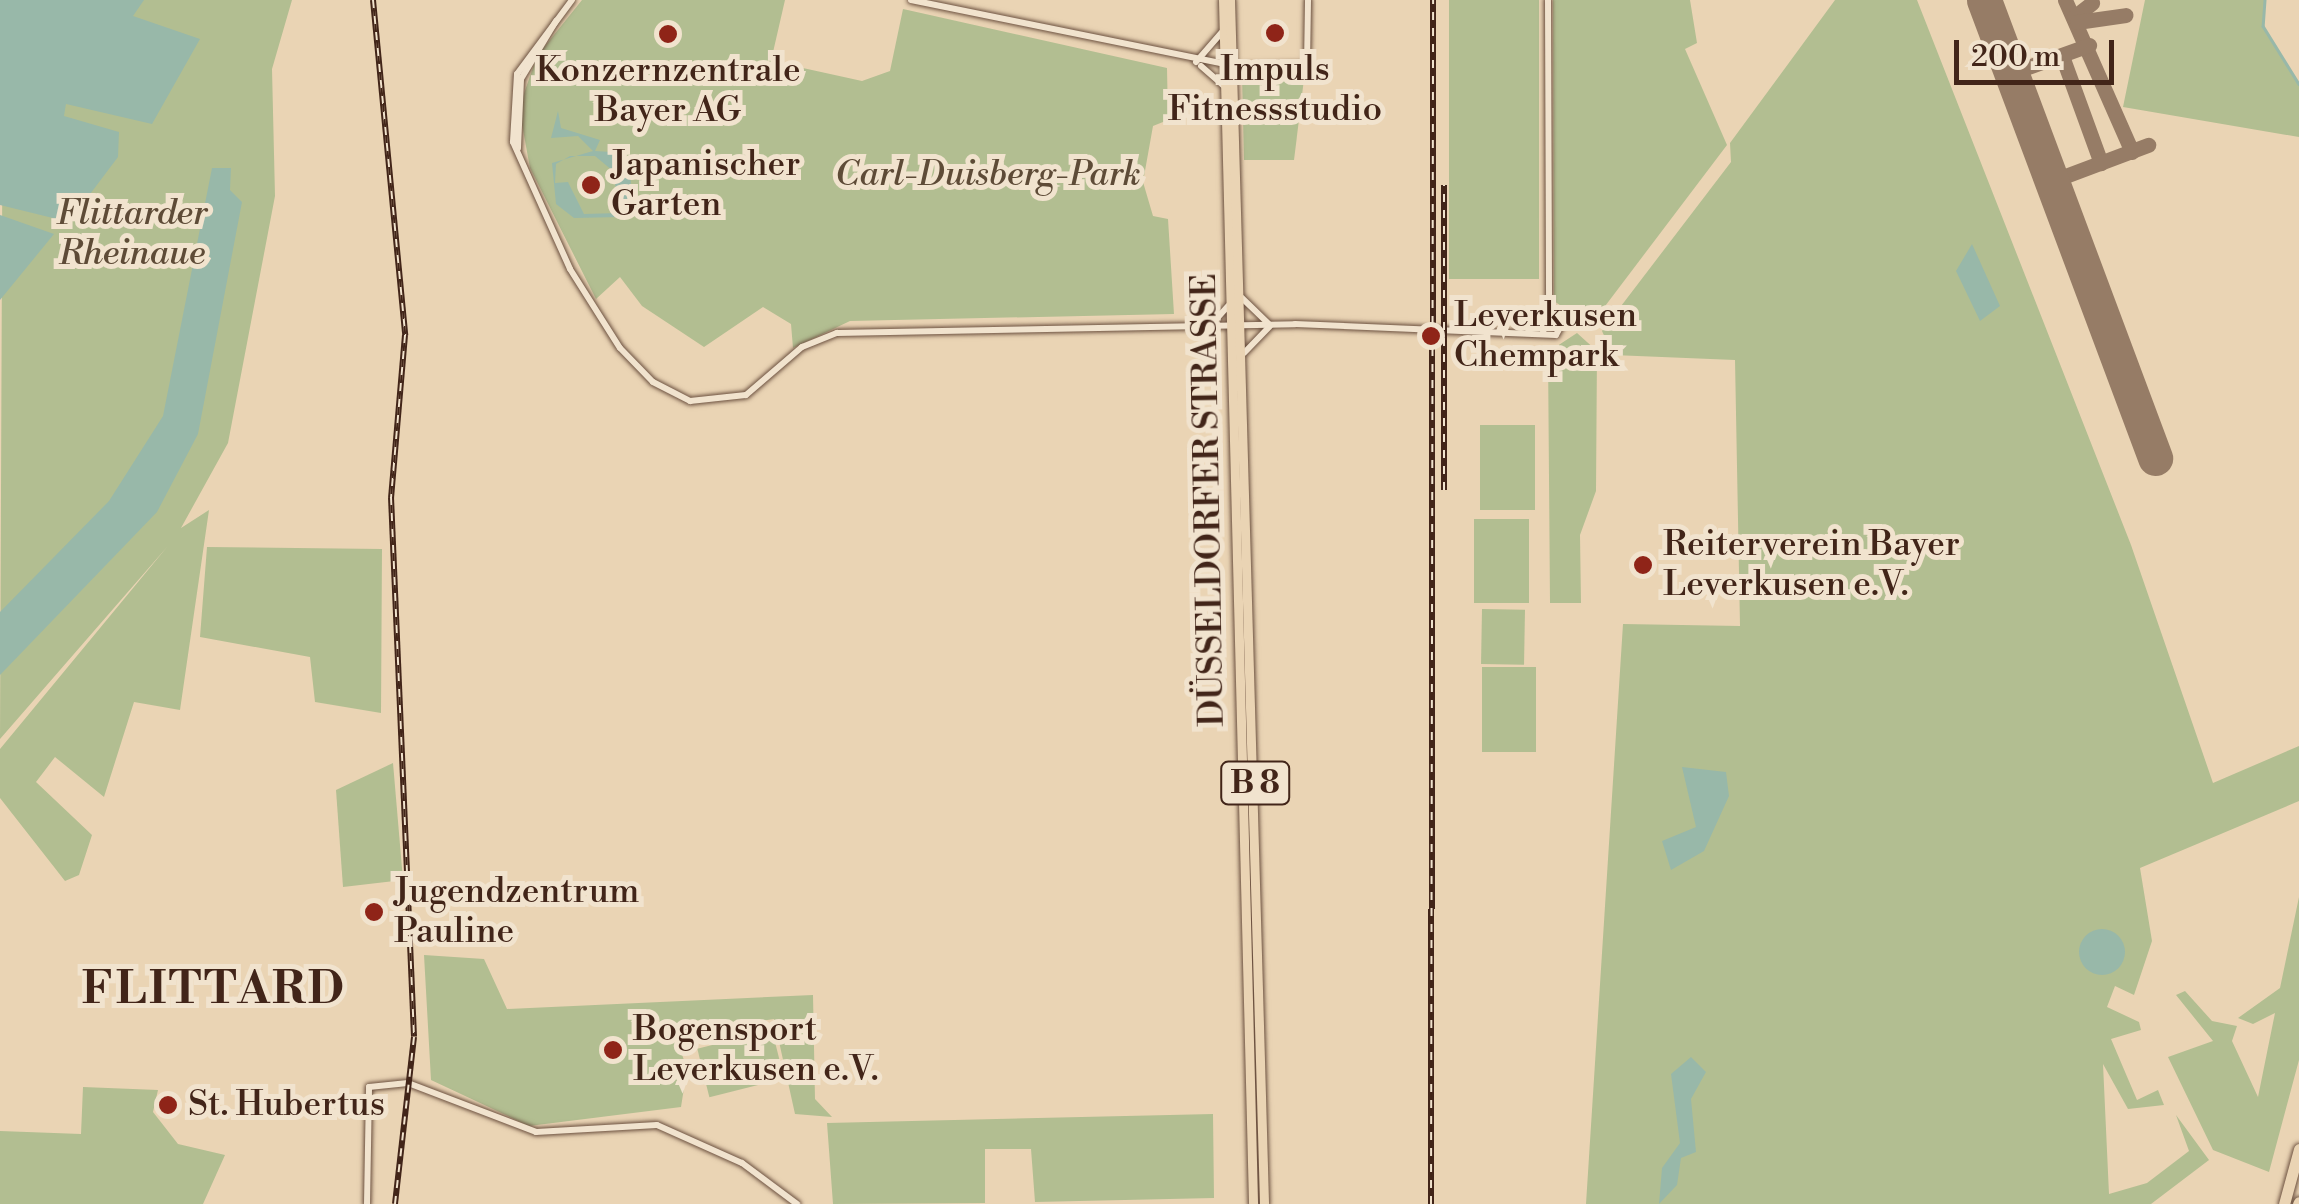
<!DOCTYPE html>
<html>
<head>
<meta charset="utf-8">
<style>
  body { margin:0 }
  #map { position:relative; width:2299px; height:1204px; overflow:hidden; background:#ead4b4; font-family:"Libre Bodoni",serif }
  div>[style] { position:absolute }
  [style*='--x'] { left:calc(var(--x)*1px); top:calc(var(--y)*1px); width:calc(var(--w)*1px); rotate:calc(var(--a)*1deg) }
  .green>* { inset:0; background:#b2be91; transform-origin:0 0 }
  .water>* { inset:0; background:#98b8a9 }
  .round { border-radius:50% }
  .stream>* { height:2.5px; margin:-1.25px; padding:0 1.25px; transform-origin:1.25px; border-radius:1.25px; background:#98b8a9 }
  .taxiway>* { height:15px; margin:-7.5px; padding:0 7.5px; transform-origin:7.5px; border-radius:7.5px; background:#967c66 }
  .runway>* { height:35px; margin:-17.5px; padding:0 17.5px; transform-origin:17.5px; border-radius:17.5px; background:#967c66 }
  .roads { filter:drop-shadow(0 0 2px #6c5140) drop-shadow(0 0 2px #6c5140) }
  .minor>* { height:6px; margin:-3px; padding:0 3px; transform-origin:3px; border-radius:3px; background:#f1e3ce }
  .major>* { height:9px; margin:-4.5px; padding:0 4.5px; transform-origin:4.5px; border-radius:4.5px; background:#ead4b4 }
  .highway>* { height:11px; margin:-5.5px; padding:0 5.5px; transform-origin:5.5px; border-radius:5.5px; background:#ead4b4 }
  .rail>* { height:6px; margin-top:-3px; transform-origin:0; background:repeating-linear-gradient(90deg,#f1e3ce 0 8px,#422519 0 16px); box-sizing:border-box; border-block:2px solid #422519 }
  .dots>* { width:28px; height:28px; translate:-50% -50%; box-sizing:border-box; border:5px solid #f1e3ce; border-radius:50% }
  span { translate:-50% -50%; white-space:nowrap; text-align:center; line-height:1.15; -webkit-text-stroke:10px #f1e3ce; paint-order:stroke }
  .shield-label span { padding:2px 8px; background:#f1e3ce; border:2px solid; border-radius:8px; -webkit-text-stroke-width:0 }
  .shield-label { font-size:32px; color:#422519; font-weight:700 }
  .poi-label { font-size:35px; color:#422519 }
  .left { translate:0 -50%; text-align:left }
  .park-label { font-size:35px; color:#5e4b37; font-style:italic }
  .street-label { font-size:35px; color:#422519 }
  .district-label { font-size:45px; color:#422519; font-weight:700; letter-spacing:2.5px }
  .scale { position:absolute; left:1954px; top:40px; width:160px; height:45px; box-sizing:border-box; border:5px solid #422519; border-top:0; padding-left:12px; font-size:30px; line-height:35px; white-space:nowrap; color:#422519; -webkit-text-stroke:8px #f1e3ce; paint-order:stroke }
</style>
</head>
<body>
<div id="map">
  <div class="green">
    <i style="clip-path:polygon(3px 0,292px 0,272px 69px,275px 196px,228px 443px,181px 528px,209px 510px,180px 710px,134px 702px,104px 797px,55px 757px,36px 782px,92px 835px,79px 875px,65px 881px,0 798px,0 749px,167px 547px,0 739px)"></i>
    <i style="clip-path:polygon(582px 0,785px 0,771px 61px,862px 81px,890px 71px,903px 9px,1167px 68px,1168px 120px,1153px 126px,1143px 182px,1153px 216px,1168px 219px,1174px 314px,850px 321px,793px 348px,791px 324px,763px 307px,704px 347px,642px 306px,620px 277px,596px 299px,530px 168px,519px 108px,537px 56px)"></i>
    <i style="left:1449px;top:0;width:90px;height:279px"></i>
    <i style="clip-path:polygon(1553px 0,1690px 0,1697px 43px,1685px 49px,1727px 145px,1590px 326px,1554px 301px)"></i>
    <i style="clip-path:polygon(1835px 0,1917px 0,2131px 545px,2213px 783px,2299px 746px,2299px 801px,2140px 868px,2152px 941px,2134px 995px,2115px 986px,2107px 1007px,2139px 1022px,2141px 1030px,2111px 1039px,2137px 1100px,2158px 1090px,2164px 1105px,2128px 1109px,2103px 1064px,2109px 1194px,2147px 1183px,2189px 1151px,2176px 1115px,2209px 1160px,2151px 1204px,1586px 1204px,1623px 624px,1740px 626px,1735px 360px,1613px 355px,1602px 331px,1731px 162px,1730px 143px)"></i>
    <i style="clip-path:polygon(2145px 0,2265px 0,2263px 26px,2299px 84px,2299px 137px,2123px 107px)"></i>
    <i style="clip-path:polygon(1305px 71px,1294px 160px,1244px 160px,1242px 75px)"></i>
    <i style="clip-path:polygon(1577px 333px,1597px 351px,1596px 491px,1580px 535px,1581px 603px,1550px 603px,1548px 352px)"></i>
    <i style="left:1480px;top:425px;width:55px;height:85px"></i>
    <i style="left:1474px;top:519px;width:55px;height:84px"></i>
    <i style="clip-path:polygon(207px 547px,382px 549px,381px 713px,315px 702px,310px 657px,200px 637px)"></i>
    <i style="left:1482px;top:609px;width:43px;height:55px;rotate:1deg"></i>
    <i style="left:1482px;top:667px;width:54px;height:85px"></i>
    <i style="clip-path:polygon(393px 763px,403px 880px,343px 887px,336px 790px)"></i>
    <i style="clip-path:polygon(2299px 897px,2299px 1060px,2269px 1172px,2213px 1150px,2168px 1057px,2213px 1041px,2176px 995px,2185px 991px,2212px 1021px,2237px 1026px,2232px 1041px,2258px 1097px,2275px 1013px,2253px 1024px,2238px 1018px,2280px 988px)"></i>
    <i style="clip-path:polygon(424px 955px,484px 959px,507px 1009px,813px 995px,815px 1099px,832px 1117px,795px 1114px,774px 1019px,675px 1034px,687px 1069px,681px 1107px,529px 1126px,431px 1080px)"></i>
    <i style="left:772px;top:1030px;width:50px;height:77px;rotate:76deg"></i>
    <i style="clip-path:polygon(83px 1087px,158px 1090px,153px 1112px,178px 1144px,225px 1155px,203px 1204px,0 1204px,0 1131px,81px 1134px)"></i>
    <i style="clip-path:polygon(1213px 1114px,1214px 1198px,1035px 1202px,1031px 1149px,985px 1149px,985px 1203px,833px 1204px,827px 1123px)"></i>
  </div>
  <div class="water">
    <i style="clip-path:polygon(0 0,144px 0,133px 16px,200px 39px,152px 124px,66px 104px,64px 116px,119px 132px,118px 157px,69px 222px,0 205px)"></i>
    <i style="clip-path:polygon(evenodd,558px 111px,561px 128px,600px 140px,595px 151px,612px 152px,630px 170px,632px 202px,621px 217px,574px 218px,556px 204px,552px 163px,593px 151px,578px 136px,551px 138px,558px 111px,570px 156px,595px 156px,613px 171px,620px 213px,584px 214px,568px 182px,555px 183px,556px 164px,570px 156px)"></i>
    <i style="clip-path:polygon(212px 168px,231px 168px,230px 190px,242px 202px,198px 434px,157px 512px,0 675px,0 612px,109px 501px,163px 416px)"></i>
    <i style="clip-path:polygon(0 215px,54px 234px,0 300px)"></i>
    <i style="clip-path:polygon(1972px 244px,2000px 306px,1980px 321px,1956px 271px)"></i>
    <i style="clip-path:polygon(1682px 767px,1726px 772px,1729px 796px,1704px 851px,1671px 870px,1662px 841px,1696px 827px)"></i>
    <i class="round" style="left:2079px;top:929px;width:46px;height:46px"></i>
    <i style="clip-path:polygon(1691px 1057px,1706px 1072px,1691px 1099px,1696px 1152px,1681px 1158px,1677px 1185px,1659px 1204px,1662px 1168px,1680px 1143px,1671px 1074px)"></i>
  </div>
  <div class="stream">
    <i style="--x:2265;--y:0;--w:26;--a:94"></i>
    <i style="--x:2263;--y:26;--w:68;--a:58.2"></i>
  </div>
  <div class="taxiway">
    <i style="--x:2065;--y:0;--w:166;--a:66.2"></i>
    <i style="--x:2074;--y:17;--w:23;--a:-38"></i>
    <i style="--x:2077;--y:22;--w:49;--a:-8.1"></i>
    <i style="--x:2062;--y:56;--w:114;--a:70"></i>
    <i style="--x:2011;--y:73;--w:83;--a:-19.7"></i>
    <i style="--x:2052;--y:181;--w:103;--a:-20.6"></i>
  </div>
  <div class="runway">
    <i style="--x:1984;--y:0;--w:489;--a:69.5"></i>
  </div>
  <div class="roads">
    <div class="minor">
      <i style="--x:572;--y:0;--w:92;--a:126.6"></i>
      <i style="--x:517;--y:74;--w:68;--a:93.4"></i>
      <i style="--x:513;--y:142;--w:139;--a:65.8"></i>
      <i style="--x:570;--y:269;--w:93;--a:57.7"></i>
      <i style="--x:620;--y:348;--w:47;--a:45.9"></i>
      <i style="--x:653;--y:382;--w:42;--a:27.2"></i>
      <i style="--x:690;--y:401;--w:56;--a:-6.1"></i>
      <i style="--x:746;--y:395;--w:74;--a:-40.6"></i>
      <i style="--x:802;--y:347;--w:38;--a:-22"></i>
      <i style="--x:837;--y:333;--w:458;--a:-1.1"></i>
      <i style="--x:1295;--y:324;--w:261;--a:2.4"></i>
      <i style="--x:1556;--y:335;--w:15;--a:-62"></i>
      <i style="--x:1563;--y:322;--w:16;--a:-150"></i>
      <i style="--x:911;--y:0;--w:337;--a:11.5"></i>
      <i style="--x:1241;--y:67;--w:66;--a:-1.7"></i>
      <i style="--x:1307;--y:65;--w:65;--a:-89.1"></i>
      <i style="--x:1548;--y:0;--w:314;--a:89.8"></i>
      <i style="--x:1196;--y:62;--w:40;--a:-49"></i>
      <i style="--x:1201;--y:66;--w:30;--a:41"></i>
      <i style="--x:518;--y:148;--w:69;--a:-87.5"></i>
      <i style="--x:521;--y:79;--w:68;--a:-58.9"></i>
      <i style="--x:1242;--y:298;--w:39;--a:44"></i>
      <i style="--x:1210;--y:326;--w:27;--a:-48"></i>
      <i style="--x:1543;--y:332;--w:19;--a:-72"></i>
      <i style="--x:1244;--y:353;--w:37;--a:-46"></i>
      <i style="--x:367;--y:1204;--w:117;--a:-89"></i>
      <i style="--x:369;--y:1087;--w:39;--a:-6"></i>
      <i style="--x:408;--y:1083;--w:137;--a:20.9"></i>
      <i style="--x:536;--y:1132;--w:121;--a:-3.3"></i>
      <i style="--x:657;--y:1125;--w:93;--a:24.1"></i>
      <i style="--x:742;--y:1163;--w:69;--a:36.7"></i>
    </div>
    <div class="major">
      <i style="--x:1223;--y:0;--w:1204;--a:88.57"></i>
      <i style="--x:1230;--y:0;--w:1204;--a:88.38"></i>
    </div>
    <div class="highway">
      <i style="--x:2284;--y:1204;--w:57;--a:-74.7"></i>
      <i style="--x:2298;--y:1204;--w:2;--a:-63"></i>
    </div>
  </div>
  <div class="rail">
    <i style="--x:373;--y:0;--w:337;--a:84.5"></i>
    <i style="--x:405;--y:335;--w:163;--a:94.9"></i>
    <i style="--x:391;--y:497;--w:540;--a:87.56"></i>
    <i style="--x:414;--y:1037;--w:168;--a:96.5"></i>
    <i style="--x:1444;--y:490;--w:305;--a:-90"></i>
    <i style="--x:1431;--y:1204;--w:1204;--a:-89.9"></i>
  </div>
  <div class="dots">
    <i style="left:1275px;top:33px;background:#8f2418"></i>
    <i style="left:668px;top:34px;background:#8f2418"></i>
    <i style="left:591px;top:185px;background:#8f2418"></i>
    <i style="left:1431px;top:336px;background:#8f2418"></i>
    <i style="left:1643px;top:565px;background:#8f2418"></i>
    <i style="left:374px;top:912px;background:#8f2418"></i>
    <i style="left:613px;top:1050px;background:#8f2418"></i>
    <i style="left:168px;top:1105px;background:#8f2418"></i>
  </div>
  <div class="shield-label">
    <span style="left:1255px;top:783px">B 8</span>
  </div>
  <div class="poi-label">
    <span style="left:1275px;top:90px">Impuls<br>Fitnessstudio</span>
    <span style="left:668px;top:91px">Konzernzentrale<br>Bayer AG</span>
    <span class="left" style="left:611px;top:185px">Japanischer<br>Garten</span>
    <span class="left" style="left:1454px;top:336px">Leverkusen<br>Chempark</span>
    <span class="left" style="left:1663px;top:565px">Reiterverein Bayer<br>Leverkusen e.V.</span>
    <span class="left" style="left:394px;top:912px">Jugendzentrum<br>Pauline</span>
    <span class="left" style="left:633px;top:1050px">Bogensport<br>Leverkusen e.V.</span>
    <span class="left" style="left:188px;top:1105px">St. Hubertus</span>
  </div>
  <div class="park-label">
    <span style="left:988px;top:175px">Carl-Duisberg-Park</span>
    <span style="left:132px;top:234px">Flittarder<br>Rheinaue</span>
  </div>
  <div class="street-label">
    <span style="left:1209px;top:500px;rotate:-91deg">DÜSSELDORFER STRASSE</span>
  </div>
  <div class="district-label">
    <span style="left:214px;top:990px">FLITTARD</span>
  </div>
  <div class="scale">200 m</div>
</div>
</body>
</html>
